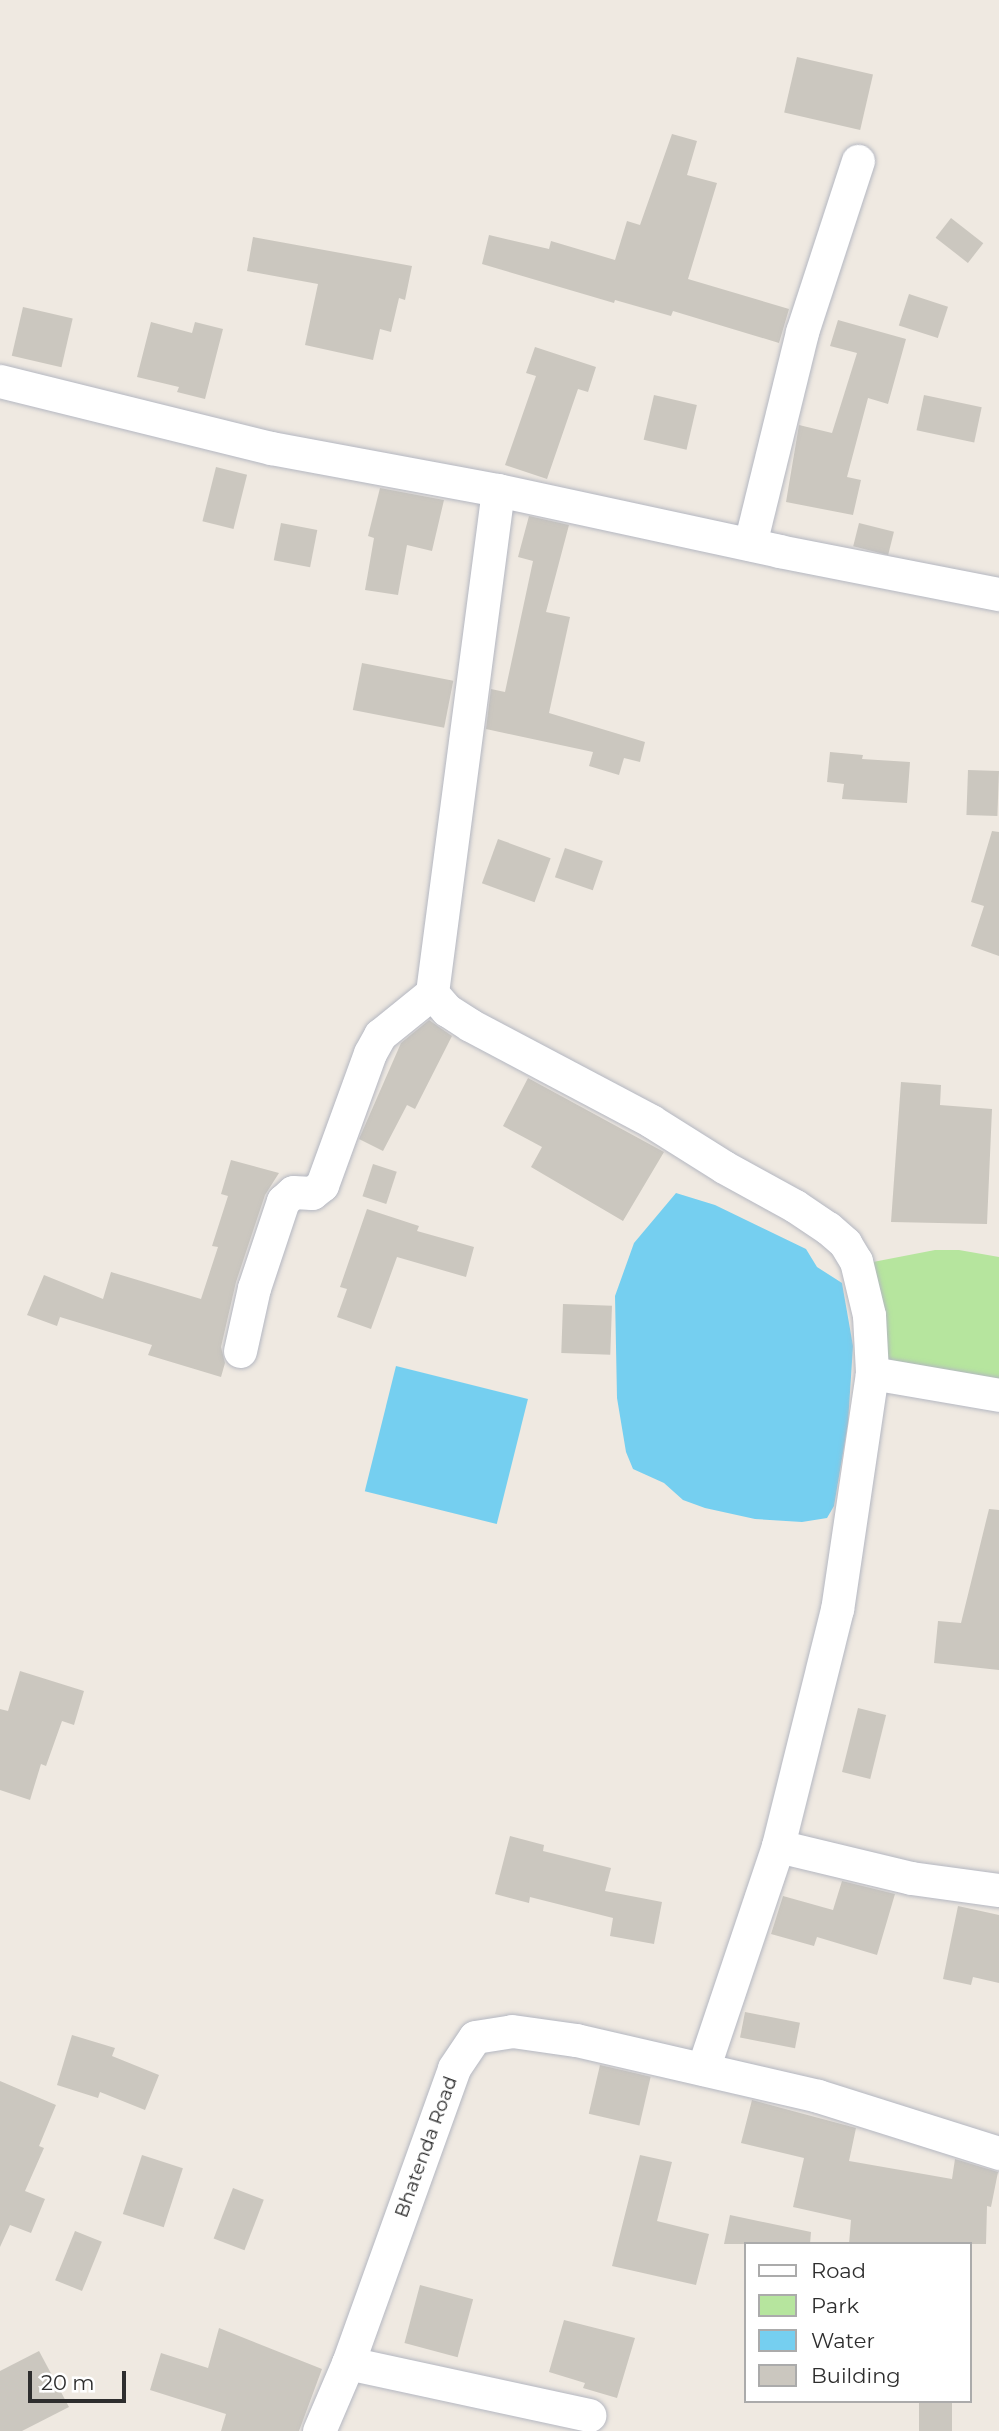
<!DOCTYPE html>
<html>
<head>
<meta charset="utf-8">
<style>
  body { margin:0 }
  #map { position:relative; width:999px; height:2431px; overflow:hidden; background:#efe9e1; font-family:Montserrat,sans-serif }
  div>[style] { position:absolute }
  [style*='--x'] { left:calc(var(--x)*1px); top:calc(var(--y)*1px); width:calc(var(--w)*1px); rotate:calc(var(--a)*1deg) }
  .green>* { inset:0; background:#b6e59e }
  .water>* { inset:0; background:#75cff0; transform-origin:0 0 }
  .building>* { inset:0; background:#cbc7bf; transform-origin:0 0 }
  .roads { filter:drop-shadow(0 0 2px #b4b7c1) drop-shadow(0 0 2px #b4b7c1) }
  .minor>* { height:33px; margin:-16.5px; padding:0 16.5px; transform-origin:16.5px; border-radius:16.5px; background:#fff }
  span { translate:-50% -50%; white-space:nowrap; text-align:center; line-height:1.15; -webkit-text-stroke:5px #fff; paint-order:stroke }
  .street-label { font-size:19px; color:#2e2e2e }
  .legend { position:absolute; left:744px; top:2242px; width:228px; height:161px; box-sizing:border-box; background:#fff; border:2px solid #ababab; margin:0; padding:9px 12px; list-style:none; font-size:21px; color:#2e2e2e }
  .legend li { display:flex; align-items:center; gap:14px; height:35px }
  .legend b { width:35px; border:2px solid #ababab }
  .scale { position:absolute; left:28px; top:2371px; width:98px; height:32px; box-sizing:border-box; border:4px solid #2e2e2e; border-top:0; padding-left:9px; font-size:21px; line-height:24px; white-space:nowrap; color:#2e2e2e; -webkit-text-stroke:5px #fff; paint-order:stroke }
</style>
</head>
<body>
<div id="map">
  <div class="green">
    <i style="clip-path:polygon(935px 1250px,959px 1250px,999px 1257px,999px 1388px,882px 1360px,873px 1262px)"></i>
  </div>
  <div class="water">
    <i style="clip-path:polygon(676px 1193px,715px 1205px,806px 1249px,817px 1267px,842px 1283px,853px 1346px,848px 1423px,834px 1506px,827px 1518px,802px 1522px,755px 1519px,705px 1508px,683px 1500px,664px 1483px,633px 1469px,626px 1452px,617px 1398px,615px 1296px,634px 1243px)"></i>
    <i style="left:396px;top:1366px;width:136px;height:129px;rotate:14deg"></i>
  </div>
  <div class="building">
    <i style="left:797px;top:57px;width:78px;height:57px;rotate:13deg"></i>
    <i style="clip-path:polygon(672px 134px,697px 141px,687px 175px,717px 183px,688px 279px,789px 309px,779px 343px,673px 311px,671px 316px,615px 300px,614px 303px,482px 264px,489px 235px,549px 249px,551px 241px,615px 260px,627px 221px,640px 225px)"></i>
    <i style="left:951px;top:218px;width:41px;height:25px;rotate:38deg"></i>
    <i style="clip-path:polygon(253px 237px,412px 266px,405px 300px,399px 298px,391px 332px,380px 329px,373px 360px,305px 345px,318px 284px,247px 271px)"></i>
    <i style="left:909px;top:294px;width:41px;height:33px;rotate:18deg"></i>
    <i style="left:23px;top:307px;width:51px;height:50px;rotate:13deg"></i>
    <i style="clip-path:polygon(838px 320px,906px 339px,888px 404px,868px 398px,847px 477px,861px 480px,853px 515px,786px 502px,799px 425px,832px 433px,857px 353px,830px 346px)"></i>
    <i style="clip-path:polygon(151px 322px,192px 333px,195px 322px,223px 329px,205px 399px,177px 392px,179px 387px,137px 377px)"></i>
    <i style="clip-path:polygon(535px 347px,596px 367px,588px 392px,578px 389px,547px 479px,505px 465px,536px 376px,526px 373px)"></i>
    <i style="left:654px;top:395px;width:44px;height:46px;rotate:13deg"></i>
    <i style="left:924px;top:395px;width:59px;height:36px;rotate:12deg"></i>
    <i style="left:216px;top:467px;width:32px;height:56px;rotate:14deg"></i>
    <i style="clip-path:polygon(380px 488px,444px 500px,432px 551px,407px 545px,398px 595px,365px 590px,374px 538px,368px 536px)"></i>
    <i style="clip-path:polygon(529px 516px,569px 525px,546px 612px,570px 617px,549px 713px,645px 742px,640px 762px,624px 758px,619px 775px,589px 766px,593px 752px,486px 729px,491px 689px,505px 692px,533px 561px,518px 557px)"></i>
    <i style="left:281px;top:523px;width:37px;height:38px;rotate:11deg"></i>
    <i style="left:859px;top:523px;width:36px;height:24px;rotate:14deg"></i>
    <i style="left:362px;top:663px;width:93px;height:48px;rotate:11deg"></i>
    <i style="clip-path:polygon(830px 752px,863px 755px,862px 759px,910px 762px,907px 803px,842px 799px,844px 784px,827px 782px)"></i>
    <i style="left:968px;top:770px;width:31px;height:45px;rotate:2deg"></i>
    <i style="clip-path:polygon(992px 831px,999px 832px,999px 956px,971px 946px,984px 906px,971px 902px)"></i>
    <i style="left:498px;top:839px;width:56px;height:47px;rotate:20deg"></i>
    <i style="left:565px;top:848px;width:40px;height:31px;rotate:19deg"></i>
    <i style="clip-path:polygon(429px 1020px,452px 1036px,415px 1109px,407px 1105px,383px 1151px,359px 1139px,401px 1043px)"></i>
    <i style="clip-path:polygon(528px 1078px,664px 1152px,623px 1221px,531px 1167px,542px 1147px,503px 1126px)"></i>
    <i style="clip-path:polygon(901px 1082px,941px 1085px,940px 1105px,992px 1109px,987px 1224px,891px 1222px)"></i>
    <i style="clip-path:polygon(231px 1160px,279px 1173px,265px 1195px,236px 1282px,221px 1347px,225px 1363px,221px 1377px,148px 1355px,152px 1345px,60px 1317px,57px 1326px,27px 1315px,44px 1275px,103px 1299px,111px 1272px,201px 1299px,218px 1247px,212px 1246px,228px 1196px,221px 1194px)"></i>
    <i style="left:373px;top:1164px;width:25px;height:34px;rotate:18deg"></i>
    <i style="clip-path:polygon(367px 1209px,419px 1226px,417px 1231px,474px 1247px,466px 1277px,397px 1257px,371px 1329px,337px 1317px,347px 1289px,340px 1287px)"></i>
    <i style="left:563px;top:1304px;width:49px;height:49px;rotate:2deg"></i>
    <i style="clip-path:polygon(989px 1509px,999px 1510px,999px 1670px,934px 1663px,938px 1621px,961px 1623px)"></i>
    <i style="clip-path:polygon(20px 1671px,84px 1691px,74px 1725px,62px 1721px,46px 1766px,41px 1764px,30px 1800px,0 1790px,0 1709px,8px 1711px)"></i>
    <i style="left:858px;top:1708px;width:29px;height:66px;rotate:14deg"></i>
    <i style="clip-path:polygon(510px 1836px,544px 1845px,543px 1851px,611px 1868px,605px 1891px,662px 1902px,654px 1944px,610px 1936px,613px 1918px,530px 1897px,529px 1903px,495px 1894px)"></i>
    <i style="clip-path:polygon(842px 1881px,895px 1894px,877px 1955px,817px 1937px,814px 1946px,771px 1934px,783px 1896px,833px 1910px)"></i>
    <i style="clip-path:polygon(958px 1906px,999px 1915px,999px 1983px,973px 1977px,971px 1985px,943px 1979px)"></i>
    <i style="left:745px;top:2012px;width:56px;height:26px;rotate:11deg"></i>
    <i style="clip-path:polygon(72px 2035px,115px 2048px,112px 2056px,159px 2075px,145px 2110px,100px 2092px,98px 2098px,57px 2085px)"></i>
    <i style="left:600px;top:2065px;width:52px;height:50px;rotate:13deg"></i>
    <i style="clip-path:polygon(0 2081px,56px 2105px,39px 2146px,44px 2148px,25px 2191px,45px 2199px,31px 2233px,10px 2225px,0 2247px)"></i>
    <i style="clip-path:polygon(752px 2100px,856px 2128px,849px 2161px,952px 2179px,955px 2159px,998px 2172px,991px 2207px,987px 2206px,986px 2244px,849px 2244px,851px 2220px,793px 2207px,804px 2158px,741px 2143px)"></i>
    <i style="left:142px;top:2155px;width:43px;height:62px;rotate:18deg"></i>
    <i style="clip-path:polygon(640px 2155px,672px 2162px,657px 2221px,709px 2234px,696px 2285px,612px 2266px)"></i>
    <i style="left:233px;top:2188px;width:33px;height:54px;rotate:21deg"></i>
    <i style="clip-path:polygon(730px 2215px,811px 2232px,810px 2244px,724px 2244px)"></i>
    <i style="left:75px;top:2231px;width:29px;height:53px;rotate:22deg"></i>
    <i style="left:420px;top:2285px;width:55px;height:60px;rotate:15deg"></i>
    <i style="clip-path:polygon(564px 2320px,635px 2338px,617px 2398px,583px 2388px,585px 2383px,549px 2372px)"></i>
    <i style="clip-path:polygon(219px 2328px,322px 2369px,299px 2431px,221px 2431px,226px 2414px,150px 2390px,161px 2353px,208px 2368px)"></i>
    <i style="clip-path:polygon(39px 2351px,69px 2407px,22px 2431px,0 2431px,0 2371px)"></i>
    <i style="left:919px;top:2401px;width:33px;height:30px"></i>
  </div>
  <div class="roads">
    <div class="minor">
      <i style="--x:0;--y:381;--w:279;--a:13.9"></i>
      <i style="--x:271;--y:448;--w:231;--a:10.5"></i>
      <i style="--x:498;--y:490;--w:507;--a:97.48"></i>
      <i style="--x:432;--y:993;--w:23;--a:49"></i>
      <i style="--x:447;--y:1010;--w:27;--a:33"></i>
      <i style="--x:470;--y:1025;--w:205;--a:27.9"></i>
      <i style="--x:651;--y:1121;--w:86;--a:32.2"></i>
      <i style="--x:724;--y:1167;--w:81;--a:28.8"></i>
      <i style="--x:795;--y:1206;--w:40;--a:34"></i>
      <i style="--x:828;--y:1228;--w:23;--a:41"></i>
      <i style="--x:845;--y:1243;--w:21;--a:59"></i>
      <i style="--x:856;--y:1261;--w:56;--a:76.5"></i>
      <i style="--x:869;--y:1315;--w:58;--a:87"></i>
      <i style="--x:872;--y:1373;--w:239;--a:98.4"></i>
      <i style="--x:837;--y:1609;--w:244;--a:104"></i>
      <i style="--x:778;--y:1846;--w:235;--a:108.6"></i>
      <i style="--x:498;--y:490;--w:288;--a:12.2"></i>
      <i style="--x:779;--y:551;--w:224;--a:11.1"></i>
      <i style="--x:750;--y:544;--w:218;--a:-76.2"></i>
      <i style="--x:802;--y:332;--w:180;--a:-71.9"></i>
      <i style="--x:240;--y:1351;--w:65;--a:-77.5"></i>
      <i style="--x:254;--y:1288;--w:92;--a:-71.6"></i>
      <i style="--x:283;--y:1201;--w:13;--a:-42"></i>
      <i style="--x:293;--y:1192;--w:19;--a:3"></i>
      <i style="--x:312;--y:1193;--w:13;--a:-39"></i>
      <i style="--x:322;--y:1185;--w:140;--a:-70"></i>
      <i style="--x:370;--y:1053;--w:21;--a:-61"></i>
      <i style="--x:380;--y:1035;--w:67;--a:-38.9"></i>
      <i style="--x:872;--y:1373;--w:129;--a:9.8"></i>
      <i style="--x:778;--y:1846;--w:137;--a:13.5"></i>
      <i style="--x:911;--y:1878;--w:89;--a:7.8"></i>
      <i style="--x:348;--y:2363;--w:247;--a:12.2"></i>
      <i style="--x:319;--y:2431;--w:74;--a:-66.9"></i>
      <i style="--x:348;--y:2363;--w:313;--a:-70.2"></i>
      <i style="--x:454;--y:2068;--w:37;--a:-56"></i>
      <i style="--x:475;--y:2037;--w:37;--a:-9"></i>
      <i style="--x:512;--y:2031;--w:65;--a:8"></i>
      <i style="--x:576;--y:2040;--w:248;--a:13"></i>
      <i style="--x:818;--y:2096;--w:190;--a:17.5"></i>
    </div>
  </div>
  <div class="street-label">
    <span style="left:426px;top:2147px;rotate:-70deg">Bhatenda Road</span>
  </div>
  <ul class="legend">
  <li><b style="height:9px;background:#fff"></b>Road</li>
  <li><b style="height:19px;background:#b6e59e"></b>Park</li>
  <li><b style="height:19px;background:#75cff0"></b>Water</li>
  <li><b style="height:19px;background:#cbc7bf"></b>Building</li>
  </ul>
  <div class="scale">20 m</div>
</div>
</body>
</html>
